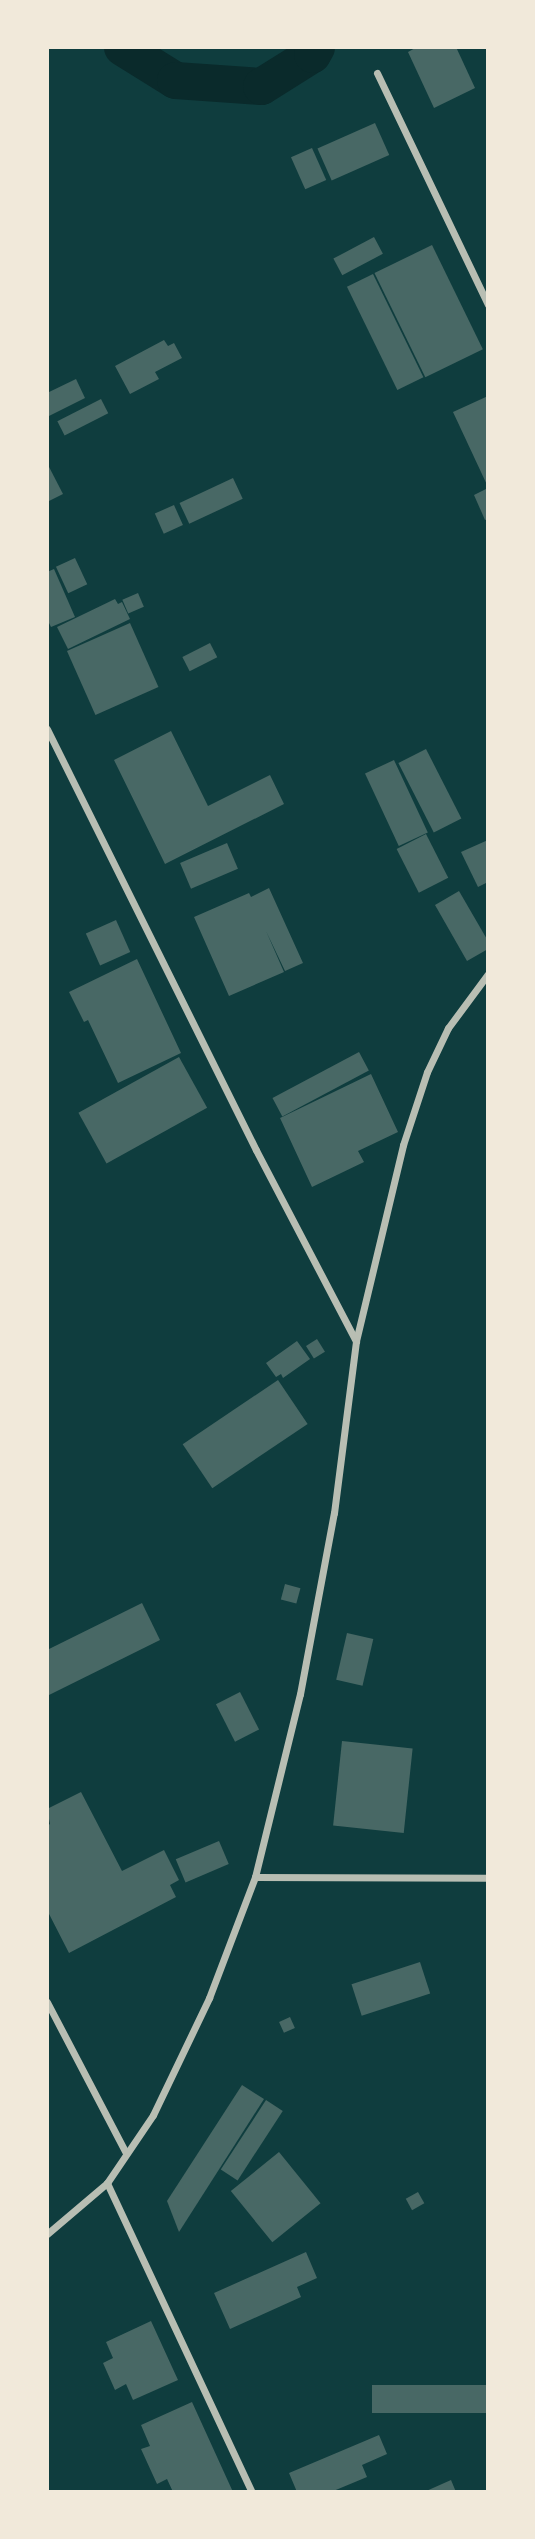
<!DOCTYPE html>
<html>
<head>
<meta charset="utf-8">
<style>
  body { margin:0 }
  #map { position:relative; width:535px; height:2539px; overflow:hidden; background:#0f3d3e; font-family:"Nunito Sans",sans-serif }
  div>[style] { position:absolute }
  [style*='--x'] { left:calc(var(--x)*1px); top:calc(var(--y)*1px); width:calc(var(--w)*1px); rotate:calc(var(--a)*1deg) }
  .canal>* { height:37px; margin:-18.5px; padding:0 18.5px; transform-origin:18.5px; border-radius:18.5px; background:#0a2a2b }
  .building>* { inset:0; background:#486865; transform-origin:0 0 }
  .minor>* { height:7px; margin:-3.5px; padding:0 3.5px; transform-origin:3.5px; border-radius:3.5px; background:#b8beb3 }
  span { translate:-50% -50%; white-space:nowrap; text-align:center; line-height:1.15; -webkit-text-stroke:5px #f1e9da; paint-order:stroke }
  .frame { position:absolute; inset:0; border:49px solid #f1e9da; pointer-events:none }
</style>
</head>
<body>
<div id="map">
  <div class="canal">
    <i style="--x:122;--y:47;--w:62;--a:31.9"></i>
    <i style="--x:175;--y:80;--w:86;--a:4"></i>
    <i style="--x:261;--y:86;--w:60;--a:-32.1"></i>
    <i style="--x:312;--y:54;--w:8;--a:-60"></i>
  </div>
  <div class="building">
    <i style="clip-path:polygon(417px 47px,456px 47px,475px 88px,434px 108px,408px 52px)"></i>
    <i style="left:375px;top:123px;width:35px;height:63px;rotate:66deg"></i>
    <i style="left:312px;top:148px;width:35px;height:23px;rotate:66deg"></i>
    <i style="left:374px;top:237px;width:19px;height:46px;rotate:62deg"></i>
    <i style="left:432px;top:245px;width:116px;height:64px;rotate:64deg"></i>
    <i style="left:373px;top:274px;width:115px;height:29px;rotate:64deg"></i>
    <i style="clip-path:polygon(164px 340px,168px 346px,174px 343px,182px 358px,155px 372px,159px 379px,130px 394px,115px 366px)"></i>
    <i style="clip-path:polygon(76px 379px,85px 398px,47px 417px,47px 393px)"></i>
    <i style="clip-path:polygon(488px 396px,488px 487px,453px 412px)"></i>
    <i style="left:101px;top:399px;width:16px;height:49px;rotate:63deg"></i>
    <i style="clip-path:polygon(47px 463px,63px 494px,47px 502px)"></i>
    <i style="left:233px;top:478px;width:23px;height:59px;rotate:65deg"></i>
    <i style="clip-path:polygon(488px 488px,488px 519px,485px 520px,474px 495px)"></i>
    <i style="left:174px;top:505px;width:22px;height:21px;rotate:66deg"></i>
    <i style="left:75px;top:558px;width:29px;height:21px;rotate:65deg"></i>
    <i style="clip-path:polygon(54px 569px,75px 617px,51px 627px,47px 619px,47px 572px)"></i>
    <i style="left:138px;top:593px;width:15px;height:17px;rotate:67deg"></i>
    <i style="clip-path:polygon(115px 599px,118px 604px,122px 602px,130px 619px,68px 649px,57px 627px)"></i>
    <i style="left:130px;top:623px;width:70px;height:69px;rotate:66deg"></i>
    <i style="left:210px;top:643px;width:16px;height:31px;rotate:63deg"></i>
    <i style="clip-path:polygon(171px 731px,208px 806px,270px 775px,284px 804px,165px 864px,114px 760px)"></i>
    <i style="left:426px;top:749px;width:78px;height:31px;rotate:63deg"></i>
    <i style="left:394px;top:760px;width:80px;height:32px;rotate:65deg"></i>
    <i style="left:426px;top:834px;width:49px;height:33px;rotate:63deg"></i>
    <i style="clip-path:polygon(488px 840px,488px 882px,478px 887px,461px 852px)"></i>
    <i style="left:227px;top:843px;width:28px;height:51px;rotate:67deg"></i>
    <i style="clip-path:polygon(269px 888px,303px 963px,285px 971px,266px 931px,284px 972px,229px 996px,194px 917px,249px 893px,251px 897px)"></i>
    <i style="clip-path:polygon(459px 891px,488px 941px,488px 949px,467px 961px,435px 905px)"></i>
    <i style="left:116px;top:920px;width:35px;height:33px;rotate:66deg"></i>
    <i style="clip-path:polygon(137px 959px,181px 1053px,118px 1083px,88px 1020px,84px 1022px,69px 992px)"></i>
    <i style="left:359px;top:1052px;width:21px;height:98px;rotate:62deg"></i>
    <i style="left:179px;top:1057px;width:58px;height:115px;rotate:61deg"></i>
    <i style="clip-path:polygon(371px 1074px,398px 1132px,358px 1151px,364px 1162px,312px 1187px,280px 1118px)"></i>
    <i style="left:317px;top:1339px;width:15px;height:13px;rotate:58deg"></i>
    <i style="clip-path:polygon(297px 1341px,310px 1359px,283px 1378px,281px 1374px,276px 1377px,266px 1363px)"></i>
    <i style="left:278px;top:1380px;width:53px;height:115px;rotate:56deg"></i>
    <i style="left:285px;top:1584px;width:16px;height:16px;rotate:15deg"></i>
    <i style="clip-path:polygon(142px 1603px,160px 1640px,47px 1696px,47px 1650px)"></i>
    <i style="left:347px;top:1633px;width:27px;height:48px;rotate:13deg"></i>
    <i style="left:240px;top:1692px;width:42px;height:27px;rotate:63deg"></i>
    <i style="left:342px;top:1741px;width:71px;height:85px;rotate:6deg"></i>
    <i style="clip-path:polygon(81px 1792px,122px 1871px,164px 1850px,179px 1880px,170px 1885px,176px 1897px,69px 1953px,47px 1910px,47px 1826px,50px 1824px,47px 1809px)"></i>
    <i style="left:219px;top:1841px;width:25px;height:47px;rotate:67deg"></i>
    <i style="left:420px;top:1962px;width:33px;height:72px;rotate:72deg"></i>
    <i style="left:290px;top:2017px;width:12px;height:12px;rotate:66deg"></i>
    <i style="clip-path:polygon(242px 2085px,264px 2099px,179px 2232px,167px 2201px)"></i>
    <i style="left:266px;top:2100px;width:20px;height:83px;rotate:33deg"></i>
    <i style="left:279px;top:2152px;width:66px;height:62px;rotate:51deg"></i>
    <i style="left:418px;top:2192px;width:13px;height:14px;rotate:61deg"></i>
    <i style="clip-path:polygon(306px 2252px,317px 2278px,297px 2287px,301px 2297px,230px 2329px,214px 2293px)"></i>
    <i style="clip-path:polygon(151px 2321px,178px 2380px,133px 2400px,126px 2384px,115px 2390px,103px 2363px,113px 2358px,106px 2342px)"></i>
    <i style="left:488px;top:2385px;width:28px;height:116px;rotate:90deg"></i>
    <i style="clip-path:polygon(192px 2402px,233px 2492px,173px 2492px,167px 2479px,157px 2484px,141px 2449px,150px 2446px,141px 2425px)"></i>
    <i style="clip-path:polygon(379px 2435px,387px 2454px,362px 2465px,367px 2477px,331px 2492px,297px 2492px,289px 2473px)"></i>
    <i style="clip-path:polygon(451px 2480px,456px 2492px,424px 2492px)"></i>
  </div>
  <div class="minor">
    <i style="--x:377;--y:73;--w:257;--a:64.4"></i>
    <i style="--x:47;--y:729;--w:470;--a:63.6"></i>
    <i style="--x:256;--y:1150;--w:216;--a:62.4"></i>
    <i style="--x:255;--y:1877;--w:233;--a:0.2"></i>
    <i style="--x:47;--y:2002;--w:170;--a:62.4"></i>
    <i style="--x:107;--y:2183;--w:341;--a:64.9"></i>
    <i style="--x:47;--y:2234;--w:79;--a:-40.4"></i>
    <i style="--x:107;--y:2183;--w:82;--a:-55.9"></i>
    <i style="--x:153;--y:2115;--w:130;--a:-64.4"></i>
    <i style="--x:209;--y:1998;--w:129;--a:-69.2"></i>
    <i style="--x:255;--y:1877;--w:188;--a:-76.2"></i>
    <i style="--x:300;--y:1694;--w:184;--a:-79.4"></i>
    <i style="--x:334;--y:1513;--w:173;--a:-82.7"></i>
    <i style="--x:356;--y:1341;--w:202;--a:-76.5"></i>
    <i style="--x:403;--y:1145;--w:77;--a:-71.8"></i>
    <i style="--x:427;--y:1072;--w:49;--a:-64.5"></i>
    <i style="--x:448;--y:1028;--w:67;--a:-53.5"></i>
  </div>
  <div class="frame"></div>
</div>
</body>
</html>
